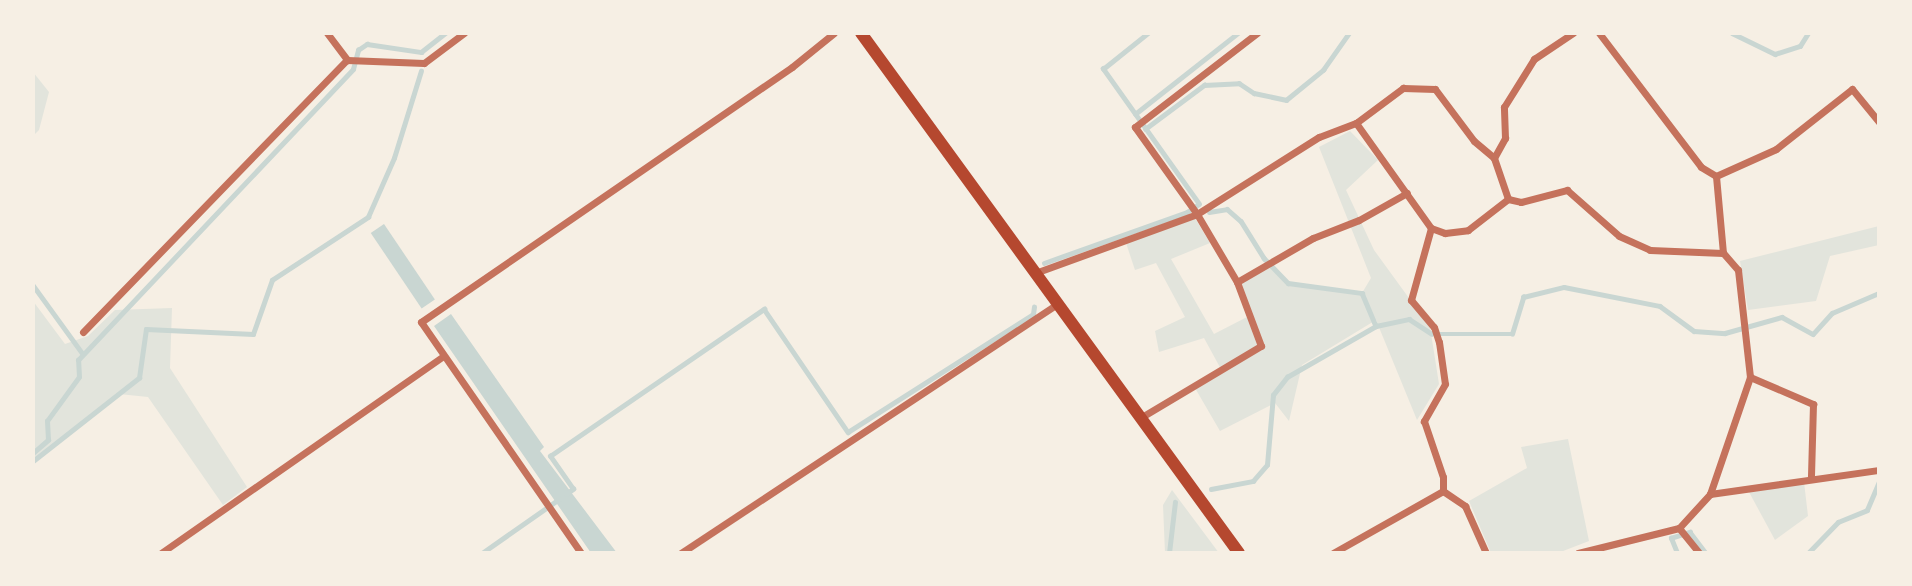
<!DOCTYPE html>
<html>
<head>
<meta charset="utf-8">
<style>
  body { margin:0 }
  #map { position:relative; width:1912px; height:586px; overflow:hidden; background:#f6efe4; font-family:"Alegreya Sans",sans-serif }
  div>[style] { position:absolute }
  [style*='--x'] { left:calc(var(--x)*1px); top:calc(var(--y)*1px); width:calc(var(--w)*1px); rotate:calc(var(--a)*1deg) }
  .green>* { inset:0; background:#e2e4dc }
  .water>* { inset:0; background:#c9d6d2; transform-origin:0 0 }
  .stream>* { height:4.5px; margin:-2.25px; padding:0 2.25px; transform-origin:2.25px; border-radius:2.25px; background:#c9d6d2 }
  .minor>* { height:7px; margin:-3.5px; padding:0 3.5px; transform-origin:3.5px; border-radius:3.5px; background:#c5725c }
  .primary>* { height:12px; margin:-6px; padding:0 6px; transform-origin:6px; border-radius:6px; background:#b5482f }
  span { translate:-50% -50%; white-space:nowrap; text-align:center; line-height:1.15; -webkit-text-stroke:6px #f6efe4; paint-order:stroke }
  .frame { position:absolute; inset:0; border:35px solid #f6efe4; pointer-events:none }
</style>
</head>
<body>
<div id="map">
  <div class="green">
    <i style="clip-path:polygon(33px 72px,49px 92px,39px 130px,33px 136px)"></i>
    <i style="clip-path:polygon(1350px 131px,1378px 160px,1346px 190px,1374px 250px,1430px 327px,1439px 384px,1417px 420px,1376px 320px,1302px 365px,1289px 421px,1275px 403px,1220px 431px,1195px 388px,1222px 371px,1204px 338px,1159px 352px,1155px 331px,1185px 317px,1156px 263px,1135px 270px,1126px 243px,1195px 218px,1210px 243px,1171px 259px,1214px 334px,1249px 316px,1237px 282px,1267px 264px,1288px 283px,1362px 293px,1371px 278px,1319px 147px)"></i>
    <i style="clip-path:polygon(1879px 226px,1879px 245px,1830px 256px,1816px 301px,1748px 310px,1740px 261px)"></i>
    <i style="clip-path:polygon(33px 301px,65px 344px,88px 336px,115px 310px,172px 308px,170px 368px,247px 487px,223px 505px,148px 397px,119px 394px,33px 461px)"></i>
    <i style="clip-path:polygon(1568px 439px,1589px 541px,1558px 553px,1491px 553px,1469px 501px,1527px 468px,1521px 447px)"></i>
    <i style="clip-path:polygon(1804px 482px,1808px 516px,1775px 540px,1749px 492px)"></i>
    <i style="clip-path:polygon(1172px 490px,1219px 553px,1165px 553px,1163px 505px)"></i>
  </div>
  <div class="water">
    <i style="left:384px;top:224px;width:91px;height:16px;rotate:56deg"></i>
    <i style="clip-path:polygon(451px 314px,544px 447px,540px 451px,617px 553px,591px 553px,434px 326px)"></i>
  </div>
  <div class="stream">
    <i style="--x:1554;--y:33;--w:7;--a:0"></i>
    <i style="--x:1608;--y:33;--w:7;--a:0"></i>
    <i style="--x:1732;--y:33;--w:48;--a:26"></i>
    <i style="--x:1775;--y:54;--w:26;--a:-18"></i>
    <i style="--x:1800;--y:46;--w:15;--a:-58"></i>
    <i style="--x:1135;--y:114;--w:131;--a:-38.2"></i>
    <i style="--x:1145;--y:129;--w:74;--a:-36.7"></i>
    <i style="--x:1204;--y:85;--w:35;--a:-3"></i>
    <i style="--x:1239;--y:83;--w:18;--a:34"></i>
    <i style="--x:1254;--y:93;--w:33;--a:12"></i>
    <i style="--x:1286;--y:100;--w:48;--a:-39"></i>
    <i style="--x:1323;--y:70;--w:45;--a:-54.9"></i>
    <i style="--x:1209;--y:212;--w:18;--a:-9"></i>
    <i style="--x:1227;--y:209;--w:18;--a:41"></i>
    <i style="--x:1241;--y:221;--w:44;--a:58.1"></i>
    <i style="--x:1264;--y:258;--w:35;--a:46"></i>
    <i style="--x:1288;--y:283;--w:75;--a:7.7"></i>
    <i style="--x:1362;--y:293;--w:36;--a:67"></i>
    <i style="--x:1044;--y:263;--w:152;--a:-19.6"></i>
    <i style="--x:1187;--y:212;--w:14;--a:-34"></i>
    <i style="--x:1199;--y:204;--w:166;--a:-125.4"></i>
    <i style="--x:1103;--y:69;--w:58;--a:-38.7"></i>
    <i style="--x:33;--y:285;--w:85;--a:54.1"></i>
    <i style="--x:33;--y:453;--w:20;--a:-41"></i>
    <i style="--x:48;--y:440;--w:19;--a:-93"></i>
    <i style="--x:47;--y:421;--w:54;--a:-54"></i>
    <i style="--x:79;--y:377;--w:17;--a:-93"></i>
    <i style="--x:78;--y:360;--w:400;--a:-46.6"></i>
    <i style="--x:353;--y:69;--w:20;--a:-75"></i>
    <i style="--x:358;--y:50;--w:11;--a:-34"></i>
    <i style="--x:367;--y:44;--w:55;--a:8.4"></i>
    <i style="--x:421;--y:52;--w:31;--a:-38"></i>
    <i style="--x:33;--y:461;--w:135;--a:-38.1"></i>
    <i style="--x:139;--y:378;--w:49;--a:-81.9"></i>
    <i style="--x:146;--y:329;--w:107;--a:2.7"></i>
    <i style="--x:253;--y:334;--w:57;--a:-70.6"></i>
    <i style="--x:272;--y:280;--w:115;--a:-33.3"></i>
    <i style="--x:368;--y:217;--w:64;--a:-66.2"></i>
    <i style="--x:394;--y:158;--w:91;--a:-72.8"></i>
    <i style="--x:1211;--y:489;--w:43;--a:-10.8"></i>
    <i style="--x:1253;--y:481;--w:21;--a:-49"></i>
    <i style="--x:1267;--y:465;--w:70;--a:-85.1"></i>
    <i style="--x:1273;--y:395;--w:23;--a:-52"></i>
    <i style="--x:1287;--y:377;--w:103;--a:-29.8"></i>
    <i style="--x:1376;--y:326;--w:34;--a:-12"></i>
    <i style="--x:1409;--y:319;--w:27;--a:33"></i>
    <i style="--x:1432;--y:334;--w:80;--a:0"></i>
    <i style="--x:1512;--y:334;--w:39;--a:-73"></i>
    <i style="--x:1523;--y:297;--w:42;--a:-13.7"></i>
    <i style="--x:1564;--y:287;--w:98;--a:11.2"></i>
    <i style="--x:1660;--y:306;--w:42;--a:36.3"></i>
    <i style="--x:1694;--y:331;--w:31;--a:4"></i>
    <i style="--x:1725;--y:333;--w:59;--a:-15.7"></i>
    <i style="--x:1782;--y:317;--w:35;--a:29"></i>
    <i style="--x:1813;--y:334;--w:28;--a:-48"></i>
    <i style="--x:1832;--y:313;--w:51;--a:-23.1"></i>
    <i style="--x:566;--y:494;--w:9;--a:-36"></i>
    <i style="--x:573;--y:489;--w:40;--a:-124.9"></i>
    <i style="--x:550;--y:456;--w:260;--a:-34.5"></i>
    <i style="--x:764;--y:309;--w:149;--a:55.7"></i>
    <i style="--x:848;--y:432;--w:219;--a:-32.5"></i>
    <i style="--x:1033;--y:314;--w:7;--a:-82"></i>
    <i style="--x:482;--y:553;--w:94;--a:-35"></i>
    <i style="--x:1169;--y:553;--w:51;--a:-83.3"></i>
    <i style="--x:1677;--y:553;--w:16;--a:-112"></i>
    <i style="--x:1671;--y:538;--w:20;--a:-18"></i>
    <i style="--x:1690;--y:532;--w:26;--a:53"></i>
    <i style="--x:1808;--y:553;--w:43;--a:-45.9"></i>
    <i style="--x:1838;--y:522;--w:31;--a:-22"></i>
    <i style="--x:1867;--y:510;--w:30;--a:-67"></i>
  </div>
  <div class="minor">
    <i style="--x:327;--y:33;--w:34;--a:53"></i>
    <i style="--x:1599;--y:33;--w:168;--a:52.7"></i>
    <i style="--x:1701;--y:167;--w:17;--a:31"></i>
    <i style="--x:1716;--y:176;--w:66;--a:-24.2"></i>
    <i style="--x:1776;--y:149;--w:97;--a:-38.3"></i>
    <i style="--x:1852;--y:89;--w:43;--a:50.7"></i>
    <i style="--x:1356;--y:123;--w:59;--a:-36.7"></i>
    <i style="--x:1403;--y:88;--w:32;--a:2"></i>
    <i style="--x:1435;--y:89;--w:65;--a:53.1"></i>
    <i style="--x:1474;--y:141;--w:26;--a:40"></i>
    <i style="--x:1494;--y:158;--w:43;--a:71.1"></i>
    <i style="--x:1494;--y:158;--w:23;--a:-61"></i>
    <i style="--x:1505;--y:138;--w:31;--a:-92"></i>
    <i style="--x:1504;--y:107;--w:57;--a:-58"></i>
    <i style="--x:1534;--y:59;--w:47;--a:-33.7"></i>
    <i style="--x:1431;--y:228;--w:75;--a:105.5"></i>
    <i style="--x:1411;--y:300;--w:35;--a:50"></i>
    <i style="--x:1434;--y:327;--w:16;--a:72"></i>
    <i style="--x:1439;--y:342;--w:42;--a:81.9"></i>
    <i style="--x:1445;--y:384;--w:43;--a:119.6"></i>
    <i style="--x:1424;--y:421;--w:59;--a:71.3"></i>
    <i style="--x:1443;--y:477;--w:14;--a:90"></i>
    <i style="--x:1035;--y:273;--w:172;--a:-20"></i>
    <i style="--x:1197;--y:214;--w:144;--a:-32.3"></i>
    <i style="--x:1319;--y:137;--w:40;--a:-21"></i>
    <i style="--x:1356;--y:123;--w:129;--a:54.5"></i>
    <i style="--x:1431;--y:228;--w:15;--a:20"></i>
    <i style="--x:1445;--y:233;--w:23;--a:-7"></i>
    <i style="--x:1468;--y:230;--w:51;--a:-37.8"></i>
    <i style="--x:1508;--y:199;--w:13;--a:13"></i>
    <i style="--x:1521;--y:202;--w:48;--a:-14.6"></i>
    <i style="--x:1567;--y:190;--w:69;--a:41.5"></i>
    <i style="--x:1619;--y:236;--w:34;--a:24"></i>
    <i style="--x:1650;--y:250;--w:73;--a:2.4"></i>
    <i style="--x:1237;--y:282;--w:79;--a:-120.5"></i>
    <i style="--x:1197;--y:214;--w:107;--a:-125.5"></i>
    <i style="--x:1135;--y:127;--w:154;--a:-37.6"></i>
    <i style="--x:83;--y:332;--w:379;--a:-45.9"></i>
    <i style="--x:347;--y:60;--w:77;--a:2.2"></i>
    <i style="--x:424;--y:63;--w:50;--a:-36.9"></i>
    <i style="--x:1750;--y:377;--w:69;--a:23.2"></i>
    <i style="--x:1813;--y:404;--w:73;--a:91.6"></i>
    <i style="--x:1140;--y:418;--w:141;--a:-30.8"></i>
    <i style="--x:1261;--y:346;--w:68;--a:-110.6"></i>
    <i style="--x:1237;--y:282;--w:88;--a:-30.1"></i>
    <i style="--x:1313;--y:238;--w:49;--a:-21.4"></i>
    <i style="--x:1359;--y:220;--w:55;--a:-29.4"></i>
    <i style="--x:1710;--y:494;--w:171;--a:-8.1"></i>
    <i style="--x:1679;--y:528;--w:32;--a:51"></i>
    <i style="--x:161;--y:553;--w:343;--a:-34.9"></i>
    <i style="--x:581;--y:553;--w:281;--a:-124.7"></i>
    <i style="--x:421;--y:322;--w:450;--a:-34.5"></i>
    <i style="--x:792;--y:67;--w:54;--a:-39"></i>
    <i style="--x:681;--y:553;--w:450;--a:-33.5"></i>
    <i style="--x:1333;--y:553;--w:126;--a:-29.4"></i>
    <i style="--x:1443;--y:491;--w:27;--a:34"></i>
    <i style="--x:1465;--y:506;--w:51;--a:65.9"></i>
    <i style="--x:1578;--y:553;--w:104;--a:-13.9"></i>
    <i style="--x:1679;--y:528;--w:46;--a:-47.6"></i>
    <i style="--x:1710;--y:494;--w:124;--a:-71.1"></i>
    <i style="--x:1750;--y:377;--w:108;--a:-96.4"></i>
    <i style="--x:1738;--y:270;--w:23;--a:-131"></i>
    <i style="--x:1723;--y:253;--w:77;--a:-95.2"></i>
  </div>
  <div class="primary">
    <i style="--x:861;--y:33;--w:643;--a:53.99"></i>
  </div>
  <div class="frame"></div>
</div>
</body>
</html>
